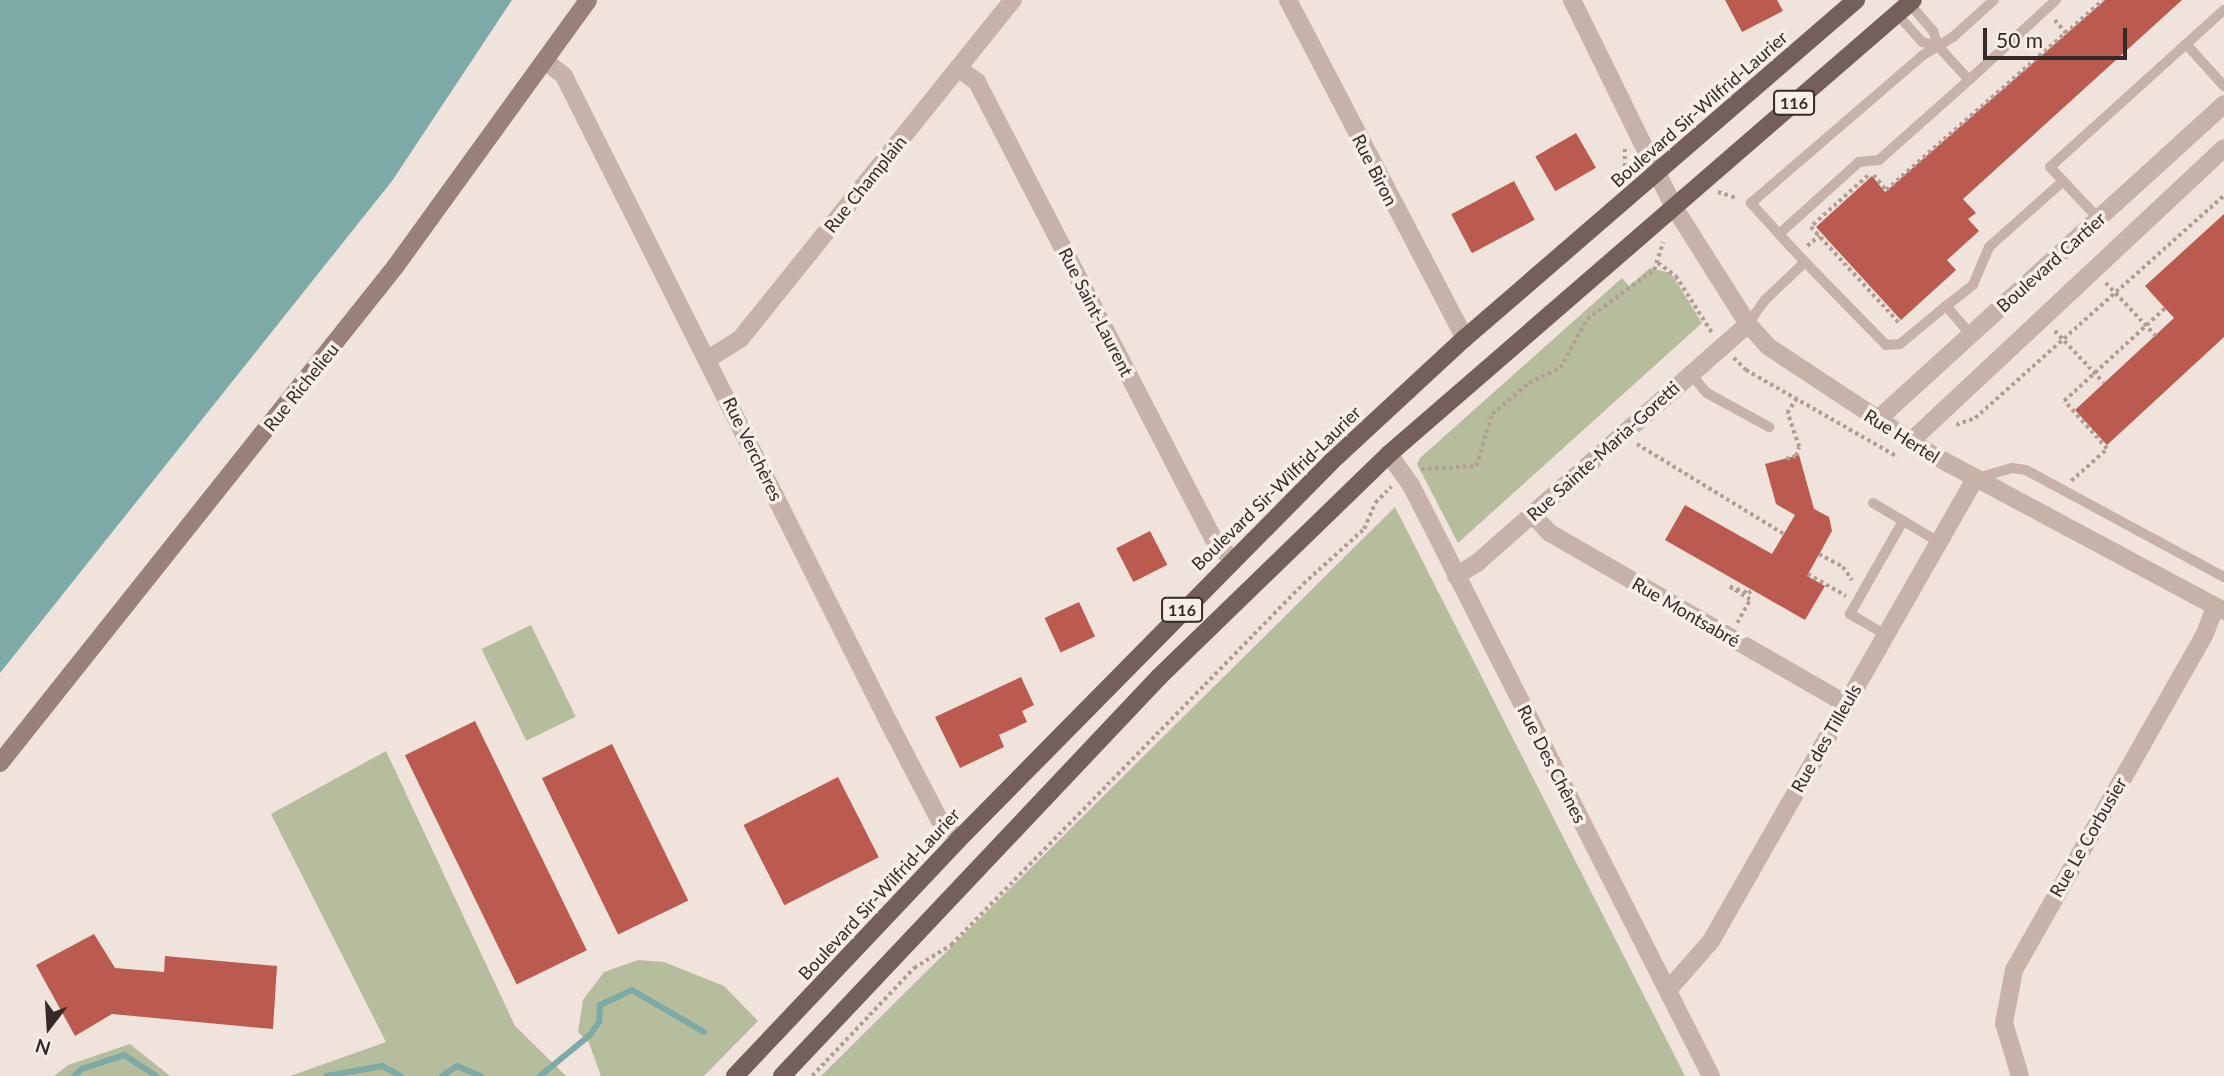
<!DOCTYPE html>
<html>
<head>
<meta charset="utf-8">
<style>
  body { margin:0 }
  #map { position:relative; width:2224px; height:1076px; overflow:hidden; background:#efe3db; font-family:Lato,sans-serif }
  div>[style] { position:absolute }
  [style*='--x'] { left:calc(var(--x)*1px); top:calc(var(--y)*1px); width:calc(var(--w)*1px); rotate:calc(var(--a)*1deg) }
  .green>* { inset:0; background:#b6bd9d; transform-origin:0 0 }
  .water>* { inset:0; background:#7daaa6 }
  .stream>* { height:6px; margin:-3px; padding:0 3px; transform-origin:3px; border-radius:3px; background:#7daaa6 }
  .building>* { inset:0; background:#bb5a4e; transform-origin:0 0 }
  .path>* { height:3.5px; margin-top:-1.75px; transform-origin:0; background:repeating-linear-gradient(90deg,#b29c93 0 3.5px,transparent 0 7px) }
  .service>* { height:10px; margin:-5px; padding:0 5px; transform-origin:5px; border-radius:5px; background:#c6b2a8 }
  .minor>* { height:18px; margin:-9px; padding:0 9px; transform-origin:9px; border-radius:9px; background:#c6b2a8 }
  .secondary>* { height:18px; margin:-9px; padding:0 9px; transform-origin:9px; border-radius:9px; background:#99817a }
  .primary>* { height:18px; margin:-9px; padding:0 9px; transform-origin:9px; border-radius:9px; background:#745f5a }
  span { translate:-50% -50%; white-space:nowrap; text-align:center; line-height:1.15; -webkit-text-stroke:7px #f7eee7; paint-order:stroke }
  .shield-label span { padding:2px 5px; background:#f7eee7; border:2px solid; border-radius:5px; -webkit-text-stroke-width:0 }
  .shield-label { font-size:16px; color:#342a28; font-weight:700 }
  .street-label { font-size:18px; color:#342a28 }
  .north { position:absolute; left:14px; top:992px; width:70px; height:70px; -webkit-text-stroke:5px #f7eee7; paint-order:stroke; rotate:197deg; font-size:19px; font-weight:700; line-height:28px; text-align:center; color:#342a28 }
  .north::after { content:''; display:block; margin:auto; width:24px; height:32px; background:#342a28; clip-path:polygon(50% 0,100% 100%,50% 72%,0 100%) }
  .scale { position:absolute; left:1983px; top:28px; width:144px; height:32px; box-sizing:border-box; border:4px solid #342a28; border-top:0; padding-left:9px; font-size:21px; line-height:24px; white-space:nowrap; color:#342a28; -webkit-text-stroke:5px #f7eee7; paint-order:stroke }
</style>
</head>
<body>
<div id="map">
  <div class="green">
    <i style="clip-path:polygon(1650px 268px,1671px 273px,1702px 323px,1458px 543px,1417px 464px,1420px 458px,1622px 278px,1629px 286px)"></i>
    <i style="clip-path:polygon(1395px 507px,1685px 1076px,821px 1076px)"></i>
    <i style="left:531px;top:625px;width:102px;height:55px;rotate:64deg"></i>
    <i style="clip-path:polygon(386px 751px,515px 1026px,566px 1076px,290px 1076px,386px 1042px,271px 814px)"></i>
    <i style="clip-path:polygon(638px 960px,664px 962px,724px 986px,758px 1021px,704px 1076px,601px 1076px,589px 1043px,578px 1032px,583px 1000px,604px 972px)"></i>
    <i style="clip-path:polygon(130px 1044px,170px 1076px,54px 1076px,68px 1065px)"></i>
  </div>
  <div class="water">
    <i style="clip-path:polygon(0 0,512px 0,392px 181px,0 673px)"></i>
  </div>
  <div class="stream">
    <i style="--x:74;--y:1076;--w:11;--a:-41"></i>
    <i style="--x:82;--y:1069;--w:44;--a:-18.4"></i>
    <i style="--x:124;--y:1055;--w:38;--a:33"></i>
    <i style="--x:326;--y:1076;--w:57;--a:-10.1"></i>
    <i style="--x:382;--y:1066;--w:21;--a:28"></i>
    <i style="--x:442;--y:1076;--w:18;--a:-34"></i>
    <i style="--x:457;--y:1066;--w:25;--a:23"></i>
    <i style="--x:540;--y:1076;--w:65;--a:-39.4"></i>
    <i style="--x:590;--y:1035;--w:16;--a:-55"></i>
    <i style="--x:599;--y:1022;--w:17;--a:-87"></i>
    <i style="--x:600;--y:1005;--w:35;--a:-25"></i>
    <i style="--x:632;--y:990;--w:83;--a:30.3"></i>
  </div>
  <div class="building">
    <i style="clip-path:polygon(1725px 0,1777px 0,1783px 11px,1742px 32px)"></i>
    <i style="clip-path:polygon(2105px 0,2182px 0,1963px 199px,1976px 213px,1968px 219px,1979px 231px,1947px 260px,1956px 270px,1901px 320px,1816px 227px,1872px 176px,1885px 192px)"></i>
    <i style="left:1576px;top:133px;width:40px;height:47px;rotate:60deg"></i>
    <i style="left:1514px;top:181px;width:44px;height:71px;rotate:62deg"></i>
    <i style="clip-path:polygon(2224px 214px,2224px 337px,2107px 445px,2075px 410px,2174px 318px,2145px 286px)"></i>
    <i style="clip-path:polygon(1799px 455px,1814px 509px,1829px 517px,1832px 531px,1807px 576px,1825px 586px,1805px 620px,1665px 540px,1685px 505px,1772px 554px,1795px 515px,1776px 504px,1765px 464px)"></i>
    <i style="left:1150px;top:531px;width:38px;height:38px;rotate:63deg"></i>
    <i style="left:1079px;top:602px;width:38px;height:38px;rotate:65deg"></i>
    <i style="clip-path:polygon(1021px 677px,1034px 705px,1022px 711px,1027px 722px,999px 735px,1004px 747px,960px 768px,935px 717px)"></i>
    <i style="left:475px;top:721px;width:255px;height:78px;rotate:64deg"></i>
    <i style="left:612px;top:744px;width:174px;height:78px;rotate:64deg"></i>
    <i style="left:838px;top:777px;width:90px;height:106px;rotate:63deg"></i>
    <i style="clip-path:polygon(94px 934px,115px 968px,164px 972px,165px 956px,277px 966px,273px 1029px,112px 1014px,75px 1036px,36px 965px)"></i>
  </div>
  <div class="path">
    <i style="--x:2055;--y:20;--w:17;--a:50"></i>
    <i style="--x:1625;--y:149;--w:26;--a:90"></i>
    <i style="--x:1874;--y:175;--w:19;--a:51"></i>
    <i style="--x:1886;--y:190;--w:288;--a:-41.2"></i>
    <i style="--x:1868;--y:176;--w:76;--a:138.2"></i>
    <i style="--x:1811;--y:227;--w:133;--a:47.4"></i>
    <i style="--x:1718;--y:192;--w:20;--a:18"></i>
    <i style="--x:1807;--y:246;--w:16;--a:-40"></i>
    <i style="--x:1658;--y:263;--w:22;--a:36"></i>
    <i style="--x:1676;--y:276;--w:69;--a:57.5"></i>
    <i style="--x:2106;--y:283;--w:73;--a:46.7"></i>
    <i style="--x:2055;--y:331;--w:71;--a:46.7"></i>
    <i style="--x:1734;--y:358;--w:17;--a:45"></i>
    <i style="--x:1746;--y:370;--w:175;--a:29.8"></i>
    <i style="--x:1956;--y:425;--w:20;--a:-20"></i>
    <i style="--x:1975;--y:418;--w:334;--a:-41.8"></i>
    <i style="--x:1637;--y:444;--w:172;--a:31.5"></i>
    <i style="--x:1786;--y:459;--w:10;--a:-17"></i>
    <i style="--x:1796;--y:456;--w:9;--a:-72"></i>
    <i style="--x:1799;--y:447;--w:36;--a:-109"></i>
    <i style="--x:1787;--y:413;--w:17;--a:-57"></i>
    <i style="--x:1421;--y:469;--w:55;--a:-3.1"></i>
    <i style="--x:1476;--y:466;--w:54;--a:-72.9"></i>
    <i style="--x:1492;--y:414;--w:48;--a:-40"></i>
    <i style="--x:1529;--y:383;--w:34;--a:-26"></i>
    <i style="--x:1560;--y:368;--w:56;--a:-61.1"></i>
    <i style="--x:1587;--y:319;--w:83;--a:-36.2"></i>
    <i style="--x:1654;--y:270;--w:29;--a:-72"></i>
    <i style="--x:2071;--y:481;--w:48;--a:-41.6"></i>
    <i style="--x:2107;--y:449;--w:64;--a:-131.9"></i>
    <i style="--x:2064;--y:401;--w:137;--a:-42.6"></i>
    <i style="--x:1819;--y:554;--w:27;--a:28"></i>
    <i style="--x:1843;--y:567;--w:16;--a:55"></i>
    <i style="--x:1808;--y:574;--w:44;--a:30.1"></i>
    <i style="--x:1737;--y:623;--w:26;--a:-61"></i>
    <i style="--x:1750;--y:600;--w:24;--a:-147"></i>
    <i style="--x:1730;--y:587;--w:19;--a:18"></i>
    <i style="--x:1748;--y:593;--w:6;--a:-31"></i>
    <i style="--x:812;--y:1076;--w:149;--a:-46.6"></i>
    <i style="--x:914;--y:968;--w:44;--a:-31.9"></i>
    <i style="--x:951;--y:945;--w:504;--a:-45.72"></i>
    <i style="--x:1303;--y:584;--w:82;--a:-42"></i>
    <i style="--x:1364;--y:529;--w:28;--a:-67"></i>
    <i style="--x:1375;--y:503;--w:23;--a:-45"></i>
  </div>
  <div class="service">
    <i style="--x:1897;--y:14;--w:38;--a:48"></i>
    <i style="--x:1922;--y:42;--w:16;--a:14"></i>
    <i style="--x:2186;--y:44;--w:57;--a:47.9"></i>
    <i style="--x:1969;--y:80;--w:118;--a:-42.6"></i>
    <i style="--x:2063;--y:181;--w:19;--a:-133"></i>
    <i style="--x:2050;--y:167;--w:234;--a:-42.1"></i>
    <i style="--x:1779;--y:234;--w:42;--a:-132.1"></i>
    <i style="--x:1751;--y:203;--w:227;--a:-40.7"></i>
    <i style="--x:1923;--y:55;--w:35;--a:-31"></i>
    <i style="--x:1953;--y:37;--w:55;--a:-42.1"></i>
    <i style="--x:1805;--y:262;--w:116;--a:45.7"></i>
    <i style="--x:1886;--y:345;--w:14;--a:-4"></i>
    <i style="--x:1900;--y:344;--w:60;--a:-39.6"></i>
    <i style="--x:1946;--y:306;--w:38;--a:49"></i>
    <i style="--x:1946;--y:306;--w:34;--a:-38"></i>
    <i style="--x:1973;--y:285;--w:41;--a:-67.2"></i>
    <i style="--x:1989;--y:247;--w:99;--a:-41.7"></i>
    <i style="--x:2063;--y:181;--w:52;--a:46.5"></i>
    <i style="--x:1748;--y:324;--w:29;--a:-55"></i>
    <i style="--x:1765;--y:300;--w:55;--a:-43.5"></i>
    <i style="--x:1805;--y:262;--w:38;--a:-133"></i>
    <i style="--x:1779;--y:234;--w:108;--a:-42"></i>
    <i style="--x:1859;--y:162;--w:20;--a:-6"></i>
    <i style="--x:1879;--y:160;--w:120;--a:-41.6"></i>
    <i style="--x:1969;--y:80;--w:46;--a:-132.4"></i>
    <i style="--x:1938;--y:46;--w:16;--a:-108"></i>
    <i style="--x:1933;--y:31;--w:37;--a:-131"></i>
    <i style="--x:1690;--y:373;--w:26;--a:50"></i>
    <i style="--x:1707;--y:393;--w:71;--a:28.7"></i>
    <i style="--x:1977;--y:478;--w:36;--a:-16"></i>
    <i style="--x:2012;--y:468;--w:14;--a:8"></i>
    <i style="--x:2026;--y:470;--w:225;--a:28.4"></i>
    <i style="--x:1873;--y:503;--w:77;--a:30.6"></i>
    <i style="--x:1886;--y:635;--w:42;--a:-149.7"></i>
    <i style="--x:1850;--y:614;--w:107;--a:-60.3"></i>
  </div>
  <div class="minor">
    <i style="--x:1288;--y:0;--w:382;--a:62.4"></i>
    <i style="--x:1572;--y:0;--w:231;--a:63.8"></i>
    <i style="--x:1674;--y:207;--w:138;--a:57.7"></i>
    <i style="--x:1748;--y:324;--w:31;--a:48"></i>
    <i style="--x:1769;--y:347;--w:196;--a:33.4"></i>
    <i style="--x:1933;--y:455;--w:330;--a:28.2"></i>
    <i style="--x:545;--y:61;--w:24;--a:38"></i>
    <i style="--x:564;--y:76;--w:724;--a:63.33"></i>
    <i style="--x:889;--y:723;--w:108;--a:62.5"></i>
    <i style="--x:939;--y:819;--w:28;--a:48"></i>
    <i style="--x:958;--y:68;--w:24;--a:36"></i>
    <i style="--x:977;--y:82;--w:513;--a:62.64"></i>
    <i style="--x:1213;--y:538;--w:28;--a:49"></i>
    <i style="--x:708;--y:359;--w:39;--a:-32"></i>
    <i style="--x:741;--y:338;--w:434;--a:-51.2"></i>
    <i style="--x:1877;--y:420;--w:469;--a:-42.3"></i>
    <i style="--x:1910;--y:442;--w:430;--a:-43.1"></i>
    <i style="--x:1389;--y:454;--w:38;--a:55"></i>
    <i style="--x:1411;--y:485;--w:663;--a:63.09"></i>
    <i style="--x:1532;--y:514;--w:26;--a:47"></i>
    <i style="--x:1550;--y:533;--w:342;--a:30"></i>
    <i style="--x:1456;--y:576;--w:25;--a:-32"></i>
    <i style="--x:1477;--y:563;--w:361;--a:-41.4"></i>
    <i style="--x:1668;--y:990;--w:65;--a:-48.7"></i>
    <i style="--x:1711;--y:941;--w:532;--a:-60.26"></i>
    <i style="--x:2020;--y:1076;--w:55;--a:-106.8"></i>
    <i style="--x:2004;--y:1023;--w:54;--a:-79.3"></i>
    <i style="--x:2014;--y:970;--w:384;--a:-60.4"></i>
    <i style="--x:2204;--y:636;--w:30;--a:-69"></i>
  </div>
  <div class="secondary">
    <i style="--x:0;--y:763;--w:634;--a:-51.47"></i>
    <i style="--x:395;--y:267;--w:329;--a:-54.1"></i>
  </div>
  <div class="primary">
    <i style="--x:735;--y:1076;--w:325;--a:-46.6"></i>
    <i style="--x:958;--y:840;--w:532;--a:-45.38"></i>
    <i style="--x:1332;--y:461;--w:181;--a:-42.8"></i>
    <i style="--x:1465;--y:338;--w:517;--a:-40.84"></i>
    <i style="--x:782;--y:1076;--w:549;--a:-46.62"></i>
    <i style="--x:1159;--y:677;--w:320;--a:-44.1"></i>
    <i style="--x:1389;--y:454;--w:693;--a:-40.91"></i>
  </div>
  <div class="shield-label">
    <span style="left:1794px;top:103px">116</span>
    <span style="left:1182px;top:610px">116</span>
  </div>
  <div class="street-label">
    <span style="left:1699px;top:109px;rotate:-41deg">Boulevard Sir-Wilfrid-Laurier</span>
    <span style="left:1375px;top:170px;rotate:63deg">Rue Biron</span>
    <span style="left:865px;top:184px;rotate:-51deg">Rue Champlain</span>
    <span style="left:2051px;top:262px;rotate:-42deg">Boulevard Cartier</span>
    <span style="left:1096px;top:312px;rotate:63deg">Rue Saint-Laurent</span>
    <span style="left:301px;top:387px;rotate:-51deg">Rue Richelieu</span>
    <span style="left:1902px;top:436px;rotate:32deg">Rue Hertel</span>
    <span style="left:753px;top:449px;rotate:64deg">Rue Verchères</span>
    <span style="left:1603px;top:451px;rotate:-42deg">Rue Sainte-Maria-Goretti</span>
    <span style="left:1276px;top:488px;rotate:-44deg">Boulevard Sir-Wilfrid-Laurier</span>
    <span style="left:1686px;top:612px;rotate:30deg">Rue Montsabré</span>
    <span style="left:1826px;top:738px;rotate:-60deg">Rue des Tilleuls</span>
    <span style="left:1552px;top:764px;rotate:63deg">Rue Des Chênes</span>
    <span style="left:2088px;top:837px;rotate:-60deg">Rue Le Corbusier</span>
    <span style="left:879px;top:894px;rotate:-47deg">Boulevard Sir-Wilfrid-Laurier</span>
  </div>
  <div class="north">N</div>
  <div class="scale">50 m</div>
</div>
</body>
</html>
